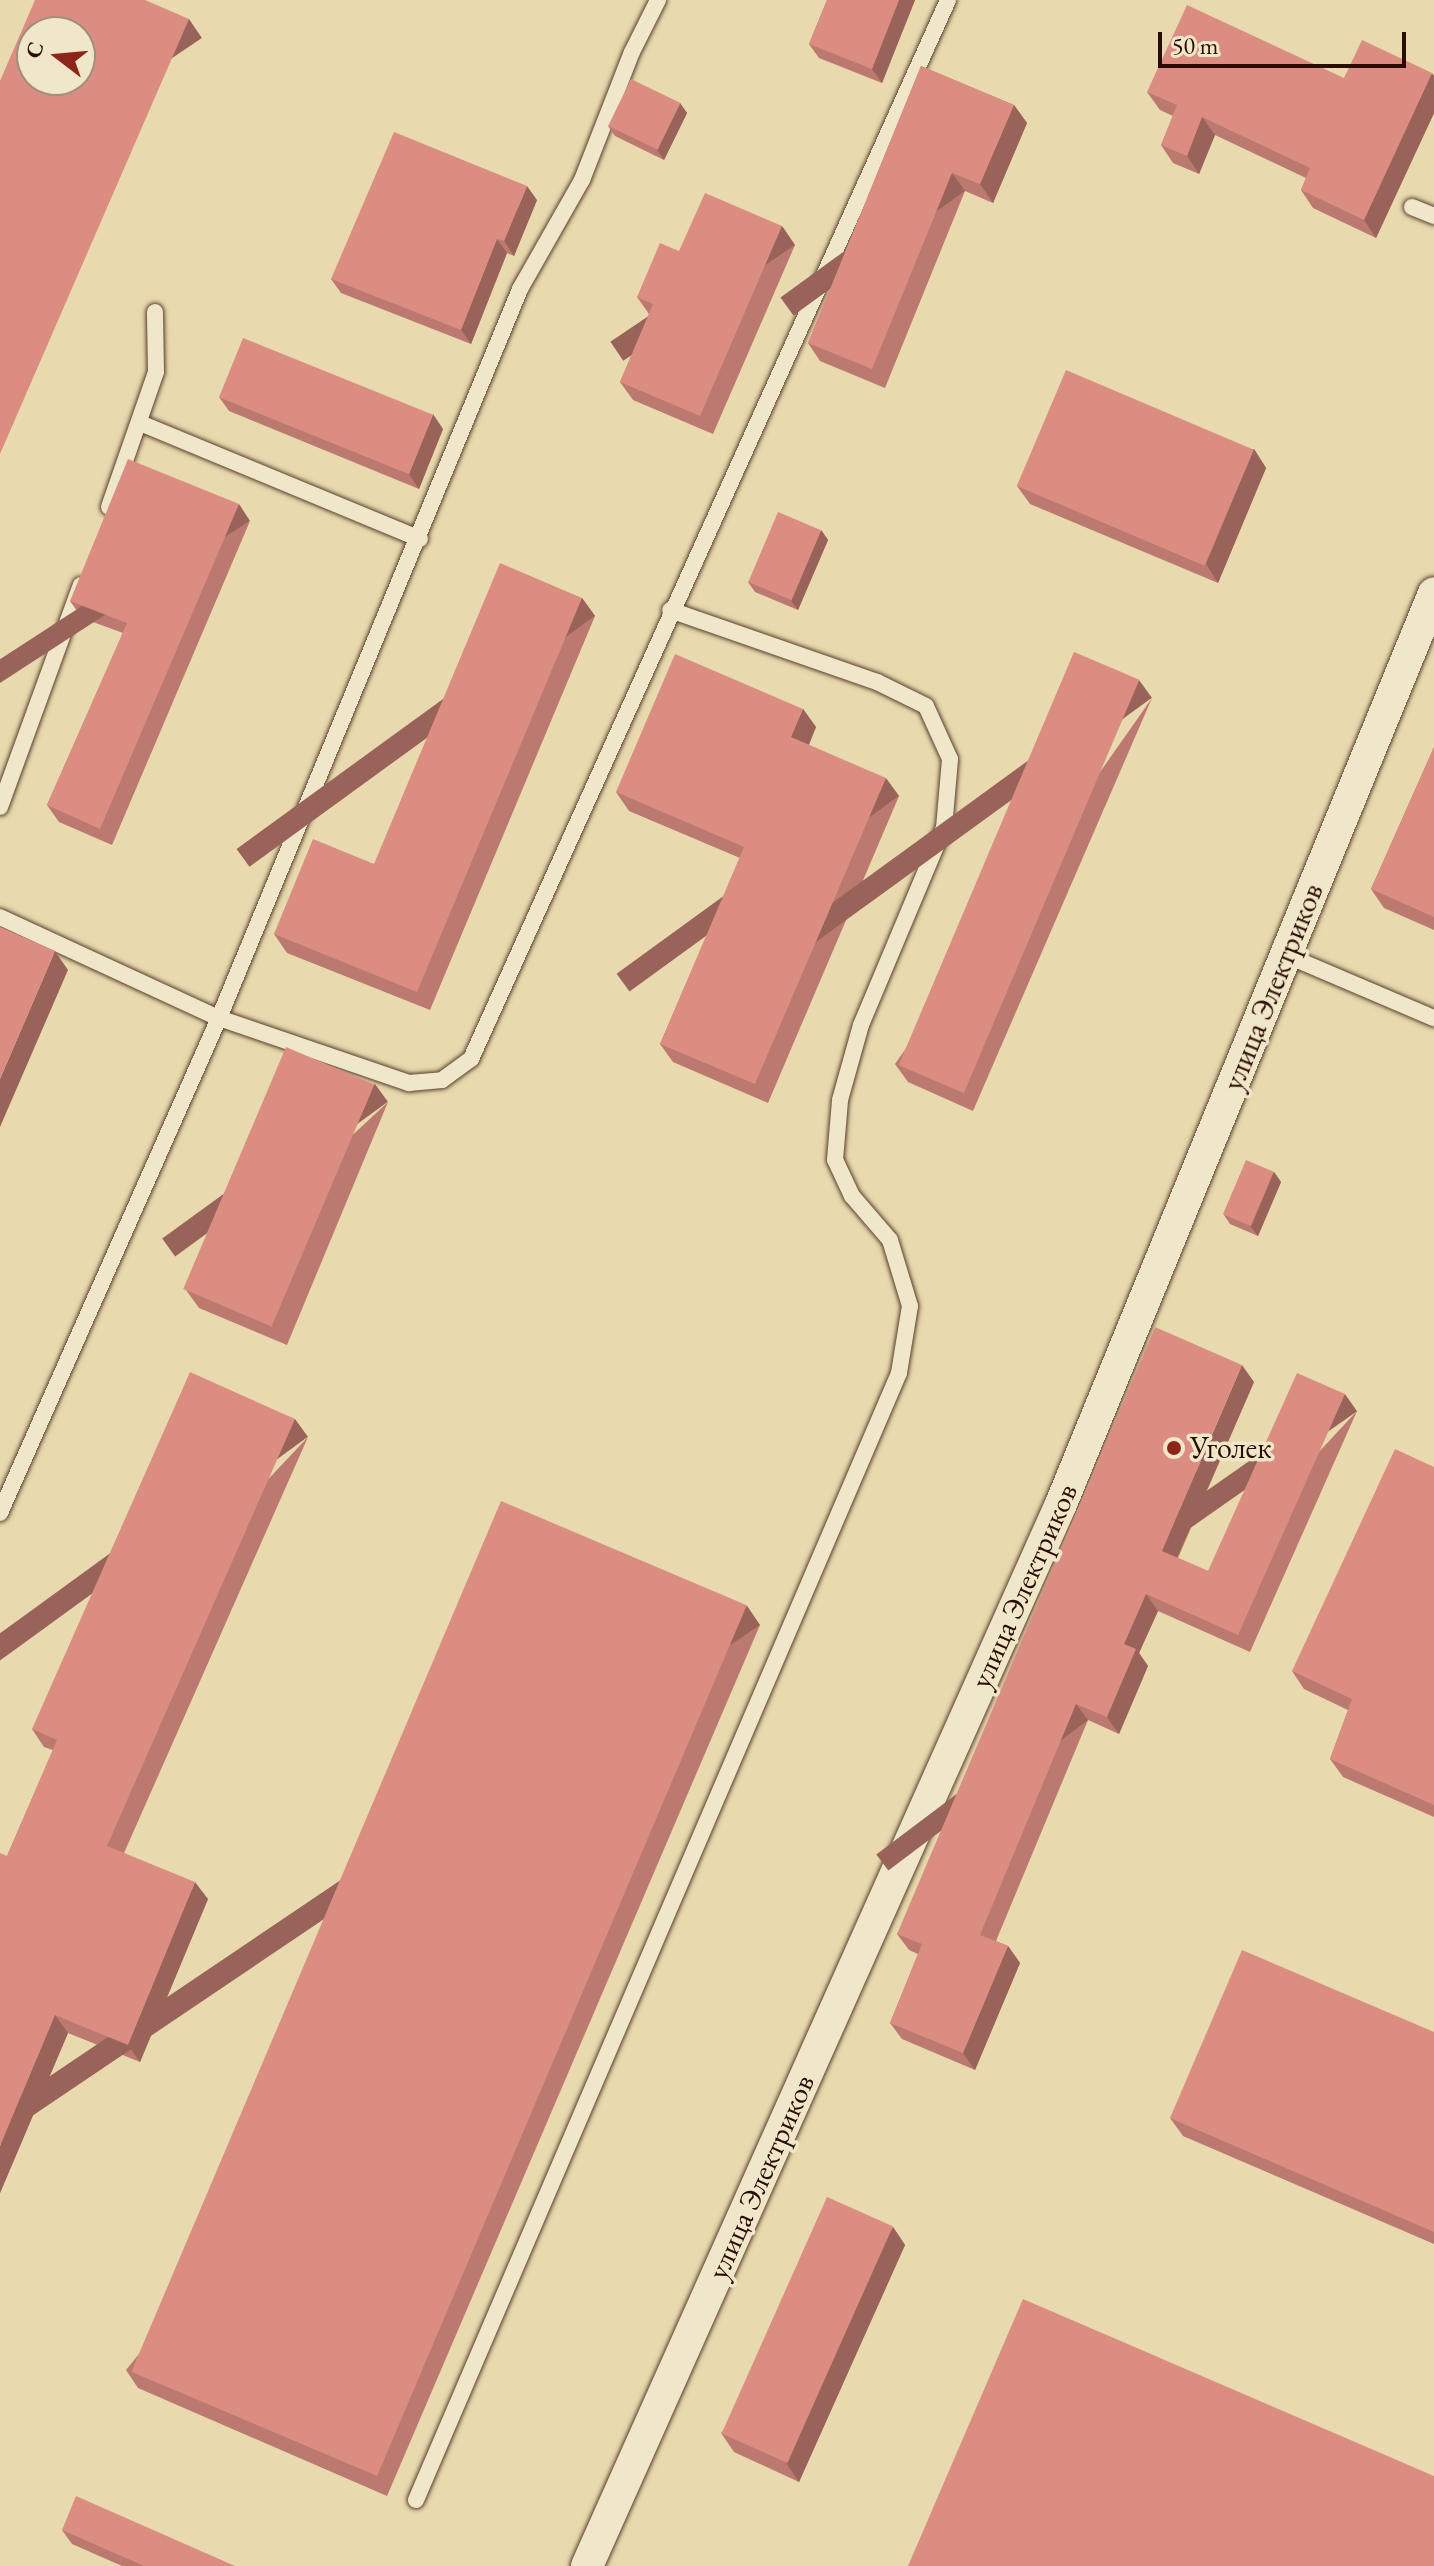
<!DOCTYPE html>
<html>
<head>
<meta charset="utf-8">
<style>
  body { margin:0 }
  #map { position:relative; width:1434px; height:2566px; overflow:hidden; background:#e8d9ae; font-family:"EB Garamond",serif }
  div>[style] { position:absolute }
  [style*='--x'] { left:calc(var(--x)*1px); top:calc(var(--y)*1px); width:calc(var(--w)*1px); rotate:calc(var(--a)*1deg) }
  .roads { filter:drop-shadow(0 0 2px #5a3f2c) drop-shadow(0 0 2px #5a3f2c) }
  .lane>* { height:16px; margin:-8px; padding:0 8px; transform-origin:8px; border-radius:8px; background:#f0e6ca }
  .street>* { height:32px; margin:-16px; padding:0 16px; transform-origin:16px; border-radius:16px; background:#f0e6ca }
  .wall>* { inset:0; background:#bc796f }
  .shaded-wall>* { inset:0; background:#99635a; transform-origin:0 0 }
  .building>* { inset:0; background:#db8d81; transform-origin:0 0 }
  .dots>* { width:22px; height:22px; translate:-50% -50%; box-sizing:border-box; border:4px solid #f0e6ca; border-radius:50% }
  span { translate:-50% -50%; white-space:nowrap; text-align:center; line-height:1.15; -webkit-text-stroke:7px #f0e6ca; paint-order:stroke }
  .street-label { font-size:30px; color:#2b0c00 }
  .poi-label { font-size:30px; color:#2b0c00 }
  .left { translate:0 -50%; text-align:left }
  .north { position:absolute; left:16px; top:16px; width:80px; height:80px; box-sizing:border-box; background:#f0e6ca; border:2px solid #a18f79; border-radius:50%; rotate:286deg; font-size:22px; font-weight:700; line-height:32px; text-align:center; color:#2b0c00 }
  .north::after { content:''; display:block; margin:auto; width:28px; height:36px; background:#8f2418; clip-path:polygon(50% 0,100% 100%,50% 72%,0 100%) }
  .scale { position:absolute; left:1158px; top:32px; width:248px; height:36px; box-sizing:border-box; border:4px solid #2b0c00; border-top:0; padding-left:10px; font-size:24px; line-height:28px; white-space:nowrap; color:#2b0c00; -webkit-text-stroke:6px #f0e6ca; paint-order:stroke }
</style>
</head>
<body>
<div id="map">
  <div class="roads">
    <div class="lane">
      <i style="--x:1412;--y:207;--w:24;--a:22"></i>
      <i style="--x:140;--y:423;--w:303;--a:22.5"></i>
      <i style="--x:109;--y:507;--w:143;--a:-70.8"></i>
      <i style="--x:156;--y:372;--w:60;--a:-91"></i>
      <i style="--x:0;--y:807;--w:236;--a:-70"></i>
      <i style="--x:0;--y:917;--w:241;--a:24.8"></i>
      <i style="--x:219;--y:1018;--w:201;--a:18.9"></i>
      <i style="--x:409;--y:1083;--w:33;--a:-5"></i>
      <i style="--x:442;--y:1080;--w:36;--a:-36"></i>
      <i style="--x:471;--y:1059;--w:1161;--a:-65.75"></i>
      <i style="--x:1286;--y:955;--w:161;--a:23.1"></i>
      <i style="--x:0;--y:1513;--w:541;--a:-66.13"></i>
      <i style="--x:219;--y:1018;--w:789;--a:-67.56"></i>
      <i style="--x:520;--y:289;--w:125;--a:-60.4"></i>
      <i style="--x:582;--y:180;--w:137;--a:-68.7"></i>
      <i style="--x:632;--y:52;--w:58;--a:-63.4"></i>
      <i style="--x:416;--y:2500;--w:1226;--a:-66.8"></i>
      <i style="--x:899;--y:1373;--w:68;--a:-80.7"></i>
      <i style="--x:910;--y:1306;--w:69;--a:-106.9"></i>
      <i style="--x:890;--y:1240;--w:58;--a:-130.8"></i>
      <i style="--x:852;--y:1196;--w:40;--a:-115"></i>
      <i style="--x:835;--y:1160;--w:60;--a:-85.2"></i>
      <i style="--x:840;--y:1100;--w:78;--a:-74.4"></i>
      <i style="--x:861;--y:1025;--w:214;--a:-67.2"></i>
      <i style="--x:944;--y:828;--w:69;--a:-85"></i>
      <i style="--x:950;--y:759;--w:58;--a:-114.4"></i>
      <i style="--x:926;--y:706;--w:55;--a:-153.9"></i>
      <i style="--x:877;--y:682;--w:219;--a:-160.8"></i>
    </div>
    <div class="street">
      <i style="--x:587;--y:2566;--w:1163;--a:-65.95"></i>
      <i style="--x:1061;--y:1504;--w:984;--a:-67.73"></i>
    </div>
  </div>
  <div class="wall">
    <i style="clip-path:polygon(827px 0,915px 0,882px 83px,819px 58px,809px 44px)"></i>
    <i style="clip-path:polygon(921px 66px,1014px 105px,1027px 123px,993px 203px,965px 191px,885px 388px,820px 361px,808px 343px)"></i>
    <i style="clip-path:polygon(1434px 76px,1434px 113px,1376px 238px,1313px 208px,1301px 190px,1306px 178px,1215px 135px,1199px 174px,1173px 163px,1161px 145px,1173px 116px,1160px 110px,1147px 92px,1344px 78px)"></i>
    <i style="clip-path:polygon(680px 103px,687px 113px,664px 160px,615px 136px,608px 126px)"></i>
    <i style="clip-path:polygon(537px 200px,514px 256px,507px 253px,471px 344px,341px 293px,331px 279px)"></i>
    <i style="clip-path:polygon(782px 226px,795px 245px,713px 434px,633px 400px,620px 382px,649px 314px,637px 297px,679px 251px)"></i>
    <i style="clip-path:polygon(219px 397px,443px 429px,419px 489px,229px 411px)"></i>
    <i style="clip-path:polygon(1254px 449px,1266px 468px,1218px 583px,1030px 504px,1017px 486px)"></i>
    <i style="clip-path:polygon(250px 521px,112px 845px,59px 822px,47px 805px,123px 633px,82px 618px,70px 601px)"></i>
    <i style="clip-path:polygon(821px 530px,828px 540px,798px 610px,755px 592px,748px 582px)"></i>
    <i style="clip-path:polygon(582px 598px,595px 616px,430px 1010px,287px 953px,274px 934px,374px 864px)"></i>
    <i style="clip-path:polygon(1152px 698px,973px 1111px,908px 1082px,895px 1064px)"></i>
    <i style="clip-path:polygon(803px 709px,816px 727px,809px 745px,899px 796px,768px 1103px,673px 1062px,660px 1044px,740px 858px,629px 811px,616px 792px)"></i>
    <i style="clip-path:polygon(1434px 747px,1434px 930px,1384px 908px,1371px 889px)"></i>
    <i style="clip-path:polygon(388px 1102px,287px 1345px,199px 1308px,186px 1290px)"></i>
    <i style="clip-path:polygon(1274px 1172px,1281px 1182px,1258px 1236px,1230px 1224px,1224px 1215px)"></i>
    <i style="clip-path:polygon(1254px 1382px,1178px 1558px,1208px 1571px,1357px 1411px,1250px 1652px,1158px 1611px,1139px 1653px,1148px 1666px,1119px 1734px,1088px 1720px,996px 1941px,1008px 1946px,1020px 1963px,975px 2070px,902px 2039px,890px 2023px,918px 1954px,909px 1950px,897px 1934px)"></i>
    <i style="clip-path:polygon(308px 1437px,124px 1853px,208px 1899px,140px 2062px,68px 2033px,0 2193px,7px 1856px,53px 1750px,44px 1747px,32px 1729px)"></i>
    <i style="clip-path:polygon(1434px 1467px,1434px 1817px,1343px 1777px,1330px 1759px,1348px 1710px,1304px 1689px,1292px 1671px)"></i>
    <i style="clip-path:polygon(747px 1606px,760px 1625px,387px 2496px,138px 2388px,126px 2370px)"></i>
    <i style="clip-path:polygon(1434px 2032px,1434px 2244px,1183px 2136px,1170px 2118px)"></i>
    <i style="clip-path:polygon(893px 2227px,905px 2245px,799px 2482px,734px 2452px,721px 2433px)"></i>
    <i style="clip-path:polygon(62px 2530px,235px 2566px,122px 2566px,72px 2544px)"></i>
  </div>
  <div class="shaded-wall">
    <i style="clip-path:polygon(899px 0,915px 0,882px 83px,872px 69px)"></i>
    <i style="left:189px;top:19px;width:23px;height:474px;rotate:56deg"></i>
    <i style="clip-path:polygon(1432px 73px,1434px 76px,1434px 113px,1376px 238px,1364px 220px)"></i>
    <i style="clip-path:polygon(680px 103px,687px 113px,664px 160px,657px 150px)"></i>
    <i style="clip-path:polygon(1014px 105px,1027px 123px,993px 203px,980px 184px)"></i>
    <i style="clip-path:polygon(1202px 117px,1215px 135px,1199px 174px,1187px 156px)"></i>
    <i style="left:952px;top:173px;width:22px;height:212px;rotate:54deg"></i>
    <i style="clip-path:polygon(527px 186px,537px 200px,514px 256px,504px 241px)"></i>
    <i style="left:782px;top:226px;width:23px;height:207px;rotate:56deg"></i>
    <i style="clip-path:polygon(497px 239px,507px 253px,471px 344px,461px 330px)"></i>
    <i style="clip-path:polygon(433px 414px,443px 429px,419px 489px,409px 474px)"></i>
    <i style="clip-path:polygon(1254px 449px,1266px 468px,1218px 583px,1206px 564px)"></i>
    <i style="left:239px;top:504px;width:20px;height:353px;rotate:57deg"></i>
    <i style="clip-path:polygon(821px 530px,828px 540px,798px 610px,791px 601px)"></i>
    <i style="left:582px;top:598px;width:22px;height:427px;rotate:54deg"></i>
    <i style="left:1139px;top:680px;width:22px;height:449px;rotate:54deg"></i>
    <i style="clip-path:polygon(803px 709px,816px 727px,804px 756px,791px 737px)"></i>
    <i style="left:886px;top:778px;width:22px;height:333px;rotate:54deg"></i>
    <i style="clip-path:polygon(55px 951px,68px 970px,0 1127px,0 1079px)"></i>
    <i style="left:375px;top:1084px;width:22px;height:263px;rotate:54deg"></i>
    <i style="clip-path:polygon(1274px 1172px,1281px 1182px,1258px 1236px,1251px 1227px)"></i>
    <i style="clip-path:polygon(1242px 1365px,1254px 1382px,1173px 1567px,1162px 1551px)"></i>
    <i style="left:1345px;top:1394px;width:21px;height:264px;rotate:55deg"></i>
    <i style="left:295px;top:1419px;width:22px;height:467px;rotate:54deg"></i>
    <i style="clip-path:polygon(1146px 1594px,1158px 1611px,1139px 1653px,1148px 1666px,1119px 1734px,1107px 1717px,1124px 1644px)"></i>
    <i style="left:747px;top:1606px;width:23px;height:948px;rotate:56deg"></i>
    <i style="left:1076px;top:1704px;width:20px;height:250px;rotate:53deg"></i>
    <i style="clip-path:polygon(195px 1882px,208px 1899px,140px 2062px,128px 2045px)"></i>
    <i style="clip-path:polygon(1008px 1946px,1020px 1963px,975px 2070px,963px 2053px)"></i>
    <i style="clip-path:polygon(55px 2015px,68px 2033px,0 2193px,0 2146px)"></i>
    <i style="clip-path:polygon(893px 2227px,905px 2245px,799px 2482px,786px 2463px)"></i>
  </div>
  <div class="building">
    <i style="clip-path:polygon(evenodd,35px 0,145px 0,189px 19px,0 454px,0 81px,35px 0,32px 32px,80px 32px,80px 80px,32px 80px,32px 32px)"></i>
    <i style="clip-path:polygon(827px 0,899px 0,872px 69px,809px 44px)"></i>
    <i style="clip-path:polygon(1187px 5px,1344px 78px,1362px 40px,1432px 73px,1364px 220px,1301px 190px,1310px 168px,1202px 117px,1187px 156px,1161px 145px,1177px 105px,1147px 92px)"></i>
    <i style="clip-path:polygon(921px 66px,1014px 105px,980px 184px,952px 173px,872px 369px,808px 343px)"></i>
    <i style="left:631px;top:79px;width:55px;height:52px;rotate:26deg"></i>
    <i style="clip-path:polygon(394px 132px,527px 186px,504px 241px,497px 239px,461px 330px,331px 279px)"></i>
    <i style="clip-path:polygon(705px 193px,782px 226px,700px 416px,620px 382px,653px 304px,637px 297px,660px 243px,679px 251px)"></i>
    <i style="left:243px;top:338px;width:205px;height:64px;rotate:22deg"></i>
    <i style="left:1066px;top:370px;width:204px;height:126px;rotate:23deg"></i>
    <i style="clip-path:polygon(128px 459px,239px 504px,100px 829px,47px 805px,127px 623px,70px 601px)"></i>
    <i style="left:778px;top:512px;width:47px;height:76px;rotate:23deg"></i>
    <i style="clip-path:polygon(500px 563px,582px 598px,417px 992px,274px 934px,313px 839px,374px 864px)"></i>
    <i style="left:1074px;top:652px;width:71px;height:449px;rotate:23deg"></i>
    <i style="clip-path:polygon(675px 654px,803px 709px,791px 737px,886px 778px,755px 1084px,660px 1044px,744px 847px,616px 792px)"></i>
    <i style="clip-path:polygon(1434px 747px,1434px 917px,1371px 889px)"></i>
    <i style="clip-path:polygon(0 927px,55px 951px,0 1079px)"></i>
    <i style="left:286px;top:1047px;width:96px;height:263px;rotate:23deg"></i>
    <i style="left:1246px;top:1160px;width:30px;height:59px;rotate:23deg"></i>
    <i style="clip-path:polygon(1155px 1327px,1242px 1365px,1162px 1551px,1208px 1571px,1297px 1373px,1345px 1394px,1238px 1635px,1146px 1594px,1124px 1644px,1136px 1649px,1107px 1717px,1076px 1704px,980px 1935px,1008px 1946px,963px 2053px,890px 2023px,922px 1944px,897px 1934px)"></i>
    <i style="clip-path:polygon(190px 1372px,295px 1419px,107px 1846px,195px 1882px,128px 2045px,55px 2015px,0 2146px,0 1853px,7px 1856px,57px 1740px,32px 1729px)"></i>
    <i style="clip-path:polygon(1395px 1449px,1434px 1467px,1434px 1805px,1330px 1759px,1352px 1699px,1292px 1671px)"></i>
    <i style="left:501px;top:1501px;width:267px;height:946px;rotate:23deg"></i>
    <i style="clip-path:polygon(1242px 1950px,1434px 2032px,1434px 2232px,1170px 2118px)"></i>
    <i style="left:827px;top:2197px;width:72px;height:259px;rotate:24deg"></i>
    <i style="clip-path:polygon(1023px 2299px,1434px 2476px,1434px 2566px,908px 2566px)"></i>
    <i style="clip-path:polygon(76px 2496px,235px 2566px,144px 2566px,62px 2530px)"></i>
  </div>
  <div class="dots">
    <i style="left:1174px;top:1448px;background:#8f2418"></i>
  </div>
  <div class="street-label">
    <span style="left:1273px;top:987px;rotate:-68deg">улица Электриков</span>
    <span style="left:1024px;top:1586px;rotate:-66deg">улица Электриков</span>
    <span style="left:761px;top:2177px;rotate:-66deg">улица Электриков</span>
  </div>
  <div class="poi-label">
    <span class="left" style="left:1190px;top:1448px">Уголек</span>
  </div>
  <div class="north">С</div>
  <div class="scale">50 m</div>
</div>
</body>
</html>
